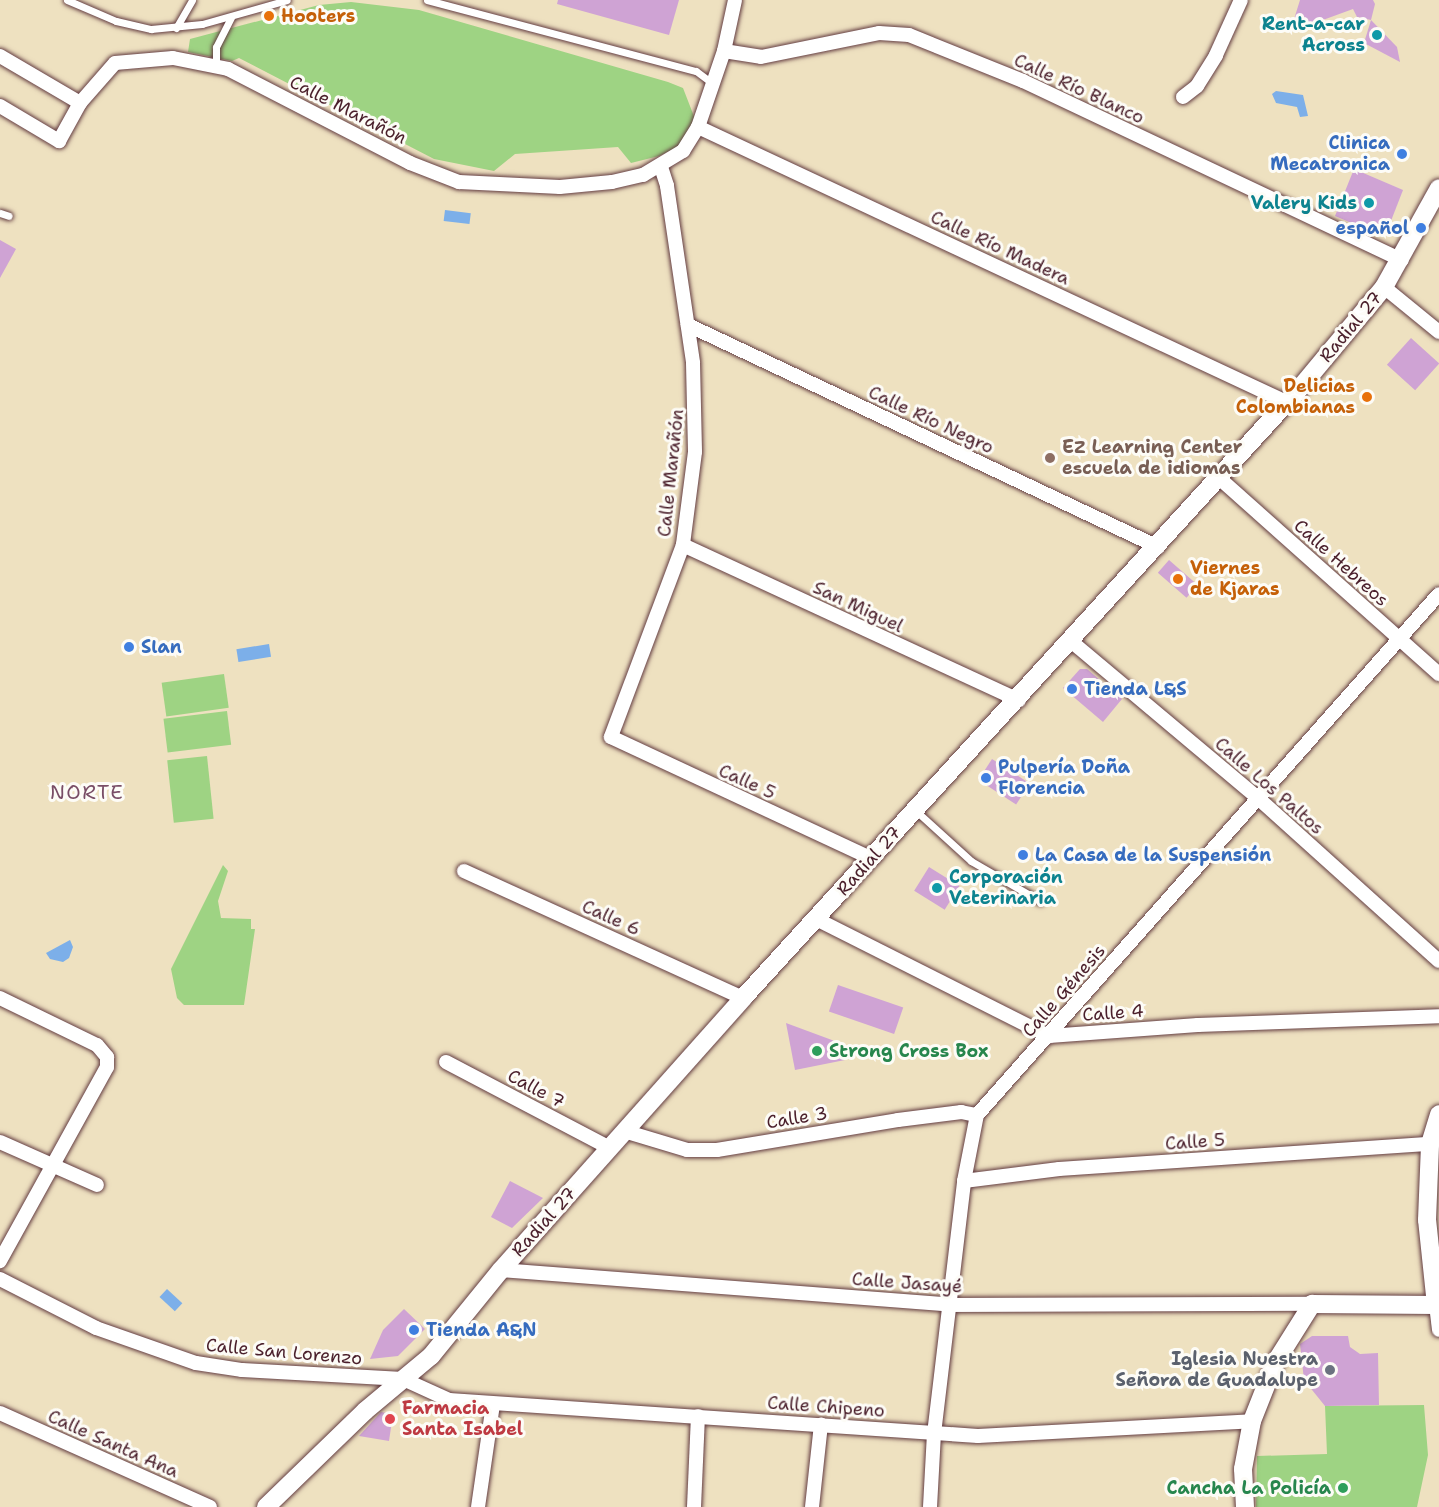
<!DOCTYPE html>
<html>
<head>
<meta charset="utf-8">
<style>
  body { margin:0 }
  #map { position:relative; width:1439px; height:1507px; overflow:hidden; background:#eee1c0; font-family:"Shantell Sans",sans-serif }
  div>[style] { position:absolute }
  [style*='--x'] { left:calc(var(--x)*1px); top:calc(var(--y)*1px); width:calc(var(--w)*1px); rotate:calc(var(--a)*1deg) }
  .green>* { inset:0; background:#9ed383; transform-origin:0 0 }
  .water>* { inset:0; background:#7cafe9; transform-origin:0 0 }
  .building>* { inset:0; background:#cfa3d4; transform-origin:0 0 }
  .roads { filter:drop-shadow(0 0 2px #633c41) drop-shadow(0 0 2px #633c41) }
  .service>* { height:7px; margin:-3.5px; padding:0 3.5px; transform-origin:3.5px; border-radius:3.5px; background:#fff }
  .minor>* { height:14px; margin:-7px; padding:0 7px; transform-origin:7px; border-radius:7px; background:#fff }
  .tertiary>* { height:18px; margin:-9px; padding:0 9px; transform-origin:9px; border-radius:9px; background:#fff }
  .dots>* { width:16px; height:16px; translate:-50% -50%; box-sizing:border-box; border:3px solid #fdfcf7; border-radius:50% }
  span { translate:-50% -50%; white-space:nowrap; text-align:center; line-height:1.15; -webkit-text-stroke:6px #fdfcf7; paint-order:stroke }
  .food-label { font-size:18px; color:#c56008; font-weight:700 }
  .left { translate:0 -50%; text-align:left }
  .right { translate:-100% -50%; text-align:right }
  .culture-label { font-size:18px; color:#0d838f; font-weight:700 }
  .street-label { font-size:18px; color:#4a1f2b }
  .shop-label { font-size:18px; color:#366cbe; font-weight:700 }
  .education-label { font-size:18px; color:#785e54; font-weight:700 }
  .leisure-label { font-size:18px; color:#27864d; font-weight:700 }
  .worship-label { font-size:18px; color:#5b616d; font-weight:700 }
  .health-label { font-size:18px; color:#be3a42; font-weight:700 }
  .neighbourhood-label { font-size:20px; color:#794d66; letter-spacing:1.5px }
</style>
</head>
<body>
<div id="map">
  <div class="green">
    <i style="clip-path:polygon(351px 2px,419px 10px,668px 82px,683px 88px,695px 119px,678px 147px,659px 156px,631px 163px,618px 147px,515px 154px,494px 171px,434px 159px,239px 58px,232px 61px,188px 52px,190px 39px,319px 5px)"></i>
    <i style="left:224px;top:674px;width:34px;height:63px;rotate:82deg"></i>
    <i style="left:227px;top:711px;width:34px;height:64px;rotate:83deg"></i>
    <i style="left:207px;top:756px;width:63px;height:40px;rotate:84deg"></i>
    <i style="clip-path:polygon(223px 865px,228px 871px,218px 901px,221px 918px,251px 919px,251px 929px,255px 929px,244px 1005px,184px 1005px,177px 998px,171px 969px)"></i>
    <i style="clip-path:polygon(1424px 1405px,1428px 1455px,1417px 1507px,1256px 1507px,1257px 1456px,1327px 1454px,1325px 1406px)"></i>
  </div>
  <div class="water">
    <i style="clip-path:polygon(1276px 91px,1303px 95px,1308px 116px,1300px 117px,1297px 107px,1276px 103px,1272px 94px)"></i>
    <i style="left:445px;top:210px;width:26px;height:11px;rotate:7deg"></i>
    <i style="left:269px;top:644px;width:13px;height:33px;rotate:81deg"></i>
    <i style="clip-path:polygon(70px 940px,73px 947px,69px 958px,63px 962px,50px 959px,46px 953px)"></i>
    <i style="left:167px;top:1289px;width:21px;height:11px;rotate:43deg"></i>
  </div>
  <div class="building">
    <i style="clip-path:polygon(558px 0,679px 0,669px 35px,557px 4px)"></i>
    <i style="clip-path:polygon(1300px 0,1373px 0,1375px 4px,1371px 20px,1357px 17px,1353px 9px,1290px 32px)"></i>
    <i style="clip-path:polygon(1371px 20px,1397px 47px,1400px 62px,1364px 43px)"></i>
    <i style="clip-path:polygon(1354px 169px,1403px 190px,1389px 226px,1377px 234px,1335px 216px)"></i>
    <i style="clip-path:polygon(0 240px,16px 249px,0 278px)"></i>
    <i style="left:1411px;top:338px;width:38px;height:36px;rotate:42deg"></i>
    <i style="left:1169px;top:560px;width:38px;height:17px;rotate:41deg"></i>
    <i style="clip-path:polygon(1080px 669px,1087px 669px,1122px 699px,1103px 722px,1063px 688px)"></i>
    <i style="left:992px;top:759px;width:45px;height:25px;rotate:33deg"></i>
    <i style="left:929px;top:867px;width:36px;height:28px;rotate:32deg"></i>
    <i style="left:838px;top:985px;width:69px;height:28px;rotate:19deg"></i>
    <i style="clip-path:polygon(786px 1023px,840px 1043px,845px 1060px,795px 1070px)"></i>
    <i style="clip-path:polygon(510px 1181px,543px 1198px,512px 1228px,491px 1217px)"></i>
    <i style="clip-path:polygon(404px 1309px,425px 1329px,398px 1356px,370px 1359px,383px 1330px)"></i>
    <i style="clip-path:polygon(1312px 1336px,1348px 1336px,1350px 1347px,1360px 1354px,1378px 1353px,1379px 1405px,1325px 1406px,1304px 1380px,1300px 1344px)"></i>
    <i style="clip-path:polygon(381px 1412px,393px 1414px,389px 1441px,359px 1436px)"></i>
  </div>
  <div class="roads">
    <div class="service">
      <i style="--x:67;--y:0;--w:53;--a:23.2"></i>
      <i style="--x:116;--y:21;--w:36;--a:13"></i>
      <i style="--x:151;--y:29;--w:51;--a:-5.6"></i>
      <i style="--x:202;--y:24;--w:88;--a:-15.8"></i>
      <i style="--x:427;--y:0;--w:278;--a:14.8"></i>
      <i style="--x:696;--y:71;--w:20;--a:37"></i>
      <i style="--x:176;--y:28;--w:32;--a:-60"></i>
      <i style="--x:216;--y:65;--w:18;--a:-90"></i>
      <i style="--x:216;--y:47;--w:34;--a:-63"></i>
      <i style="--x:0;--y:213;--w:9;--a:18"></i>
      <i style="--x:915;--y:810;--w:76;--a:42.3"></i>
      <i style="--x:971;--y:861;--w:80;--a:30.1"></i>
    </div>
    <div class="minor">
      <i style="--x:724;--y:51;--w:37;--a:9"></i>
      <i style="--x:761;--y:57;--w:120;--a:-11.5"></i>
      <i style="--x:879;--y:33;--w:30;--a:4"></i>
      <i style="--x:909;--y:35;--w:123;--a:22"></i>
      <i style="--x:1023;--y:81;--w:419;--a:25.3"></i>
      <i style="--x:0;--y:56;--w:93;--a:30.4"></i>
      <i style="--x:1183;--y:97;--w:18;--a:-38"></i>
      <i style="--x:1197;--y:86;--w:36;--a:-58"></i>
      <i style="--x:1216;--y:55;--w:60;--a:-65.6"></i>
      <i style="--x:0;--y:106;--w:69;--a:30.7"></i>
      <i style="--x:59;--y:141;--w:43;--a:-61.1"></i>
      <i style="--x:80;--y:103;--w:53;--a:-48.8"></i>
      <i style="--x:115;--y:63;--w:58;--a:-4.9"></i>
      <i style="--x:173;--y:58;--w:56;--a:11.3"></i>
      <i style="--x:228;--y:69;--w:205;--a:27.3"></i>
      <i style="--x:410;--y:163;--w:53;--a:21.2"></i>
      <i style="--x:459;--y:182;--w:101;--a:2.8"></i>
      <i style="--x:560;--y:187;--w:52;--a:-5.5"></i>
      <i style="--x:612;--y:182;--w:32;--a:-13"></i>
      <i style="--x:643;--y:175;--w:47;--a:-31"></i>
      <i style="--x:683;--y:151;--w:28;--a:-58"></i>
      <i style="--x:698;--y:127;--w:80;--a:-71.1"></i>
      <i style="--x:724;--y:51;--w:52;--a:-77.8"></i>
      <i style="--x:698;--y:127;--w:649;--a:25.06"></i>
      <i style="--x:661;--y:167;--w:20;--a:72"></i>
      <i style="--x:667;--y:186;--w:179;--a:81.6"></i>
      <i style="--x:693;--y:363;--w:89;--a:88.7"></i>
      <i style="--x:695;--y:452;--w:94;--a:97.4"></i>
      <i style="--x:683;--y:545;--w:205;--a:110.6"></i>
      <i style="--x:611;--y:737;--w:287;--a:25"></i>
      <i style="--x:1384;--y:287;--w:71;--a:39.3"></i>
      <i style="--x:688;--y:325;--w:520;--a:25.28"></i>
      <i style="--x:1219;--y:478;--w:295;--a:41.7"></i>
      <i style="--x:683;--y:545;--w:370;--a:24.8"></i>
      <i style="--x:1072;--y:642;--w:244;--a:40"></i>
      <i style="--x:1259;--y:799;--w:242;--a:42"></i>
      <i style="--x:464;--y:871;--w:307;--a:24.5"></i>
      <i style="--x:816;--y:919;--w:261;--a:26.7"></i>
      <i style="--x:1049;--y:1036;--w:149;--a:-4.2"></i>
      <i style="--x:1198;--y:1025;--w:241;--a:-2.1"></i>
      <i style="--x:0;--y:998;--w:108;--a:25.9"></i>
      <i style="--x:97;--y:1045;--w:16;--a:50"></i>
      <i style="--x:107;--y:1057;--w:10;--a:90"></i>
      <i style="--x:107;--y:1067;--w:222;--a:118.9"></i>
      <i style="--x:446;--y:1062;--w:185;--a:27.7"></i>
      <i style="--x:624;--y:1131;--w:66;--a:16.8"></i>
      <i style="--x:687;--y:1150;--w:30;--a:0"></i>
      <i style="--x:717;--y:1150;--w:183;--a:-9.4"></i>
      <i style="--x:898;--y:1120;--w:64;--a:-7.2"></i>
      <i style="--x:961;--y:1112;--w:16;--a:11"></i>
      <i style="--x:0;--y:1142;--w:106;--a:23.9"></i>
      <i style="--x:964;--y:1181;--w:96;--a:-7.2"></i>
      <i style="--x:1059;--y:1169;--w:372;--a:-3.9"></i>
      <i style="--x:501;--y:1270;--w:452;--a:4.4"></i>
      <i style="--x:952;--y:1305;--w:360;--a:-0.2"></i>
      <i style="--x:0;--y:1279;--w:108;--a:27"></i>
      <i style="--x:96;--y:1328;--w:106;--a:19.3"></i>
      <i style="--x:196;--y:1363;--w:47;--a:8.7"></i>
      <i style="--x:242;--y:1370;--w:161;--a:3.2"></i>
      <i style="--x:403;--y:1379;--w:51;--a:24.5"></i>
      <i style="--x:449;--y:1400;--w:530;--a:3.89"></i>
      <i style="--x:978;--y:1436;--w:274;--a:-3.1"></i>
      <i style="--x:1436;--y:1305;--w:25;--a:83"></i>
      <i style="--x:0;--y:1413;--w:230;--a:24.1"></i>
      <i style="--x:478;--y:1507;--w:104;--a:-81.7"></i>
      <i style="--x:694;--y:1507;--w:91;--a:-87.5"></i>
      <i style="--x:812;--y:1507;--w:83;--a:-83.8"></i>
      <i style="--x:930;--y:1507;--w:73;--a:-86.9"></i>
      <i style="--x:934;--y:1434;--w:255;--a:-83.2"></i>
      <i style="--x:964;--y:1181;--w:67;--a:-78.9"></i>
      <i style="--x:977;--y:1115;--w:696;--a:-48.43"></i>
    </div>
    <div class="tertiary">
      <i style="--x:266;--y:1507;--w:138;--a:-44.1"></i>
      <i style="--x:365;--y:1411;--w:86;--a:-39.8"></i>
      <i style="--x:431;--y:1356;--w:111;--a:-50.9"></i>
      <i style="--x:501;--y:1270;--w:364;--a:-48.3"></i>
      <i style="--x:743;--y:998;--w:825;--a:-47.6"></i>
      <i style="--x:1299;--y:389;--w:133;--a:-50.2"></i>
      <i style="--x:1384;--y:287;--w:113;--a:-60.9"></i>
      <i style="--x:1245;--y:1507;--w:38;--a:-93"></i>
      <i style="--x:1243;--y:1469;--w:49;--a:-79.4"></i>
      <i style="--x:1252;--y:1421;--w:62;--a:-68.4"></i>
      <i style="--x:1275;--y:1363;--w:70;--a:-57.9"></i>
      <i style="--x:1312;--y:1304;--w:124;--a:0.5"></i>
      <i style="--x:1436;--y:1305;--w:85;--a:-96"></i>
      <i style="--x:1427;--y:1220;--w:76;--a:-87.7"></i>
      <i style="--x:1430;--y:1144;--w:31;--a:-73"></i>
    </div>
  </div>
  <div class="dots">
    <i style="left:269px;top:16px;background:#e8710a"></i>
    <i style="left:1377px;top:35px;background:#0f9aa8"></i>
    <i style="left:1402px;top:154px;background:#3f7fe0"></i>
    <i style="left:1369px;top:203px;background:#0f9aa8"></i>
    <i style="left:1421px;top:228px;background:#3f7fe0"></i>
    <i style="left:1367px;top:397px;background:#e8710a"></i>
    <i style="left:1050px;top:458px;background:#8d6e63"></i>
    <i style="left:1178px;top:579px;background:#e8710a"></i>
    <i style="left:129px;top:647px;background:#3f7fe0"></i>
    <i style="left:1072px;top:689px;background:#3f7fe0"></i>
    <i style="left:986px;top:778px;background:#3f7fe0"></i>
    <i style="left:1023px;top:855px;background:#3f7fe0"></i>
    <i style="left:937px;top:888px;background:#0f9aa8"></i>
    <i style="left:817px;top:1051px;background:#2e9e5b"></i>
    <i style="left:414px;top:1330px;background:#3f7fe0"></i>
    <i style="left:1330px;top:1370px;background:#6b7280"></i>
    <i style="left:390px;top:1419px;background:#e0444e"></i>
    <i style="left:1343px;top:1488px;background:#2e9e5b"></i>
  </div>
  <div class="food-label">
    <span class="left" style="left:281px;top:16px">Hooters</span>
    <span class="right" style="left:1355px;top:397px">Delicias<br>Colombianas</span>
    <span class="left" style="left:1190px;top:579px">Viernes<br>de Kjaras</span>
  </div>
  <div class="culture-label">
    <span class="right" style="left:1365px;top:35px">Rent-a-car<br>Across</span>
    <span class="right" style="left:1357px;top:203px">Valery Kids</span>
    <span class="left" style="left:949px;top:888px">Corporación<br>Veterinaria</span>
  </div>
  <div class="street-label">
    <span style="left:1079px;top:89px;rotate:25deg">Calle Río Blanco</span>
    <span style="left:348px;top:110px;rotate:27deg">Calle Marañón</span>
    <span style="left:1000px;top:248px;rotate:25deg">Calle Río Madera</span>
    <span style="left:1351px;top:327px;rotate:-50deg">Radial 27</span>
    <span style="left:931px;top:420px;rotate:25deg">Calle Río Negro</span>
    <span style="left:671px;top:473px;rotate:-84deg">Calle Marañón</span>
    <span style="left:1341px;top:563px;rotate:42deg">Calle Hebreos</span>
    <span style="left:858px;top:607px;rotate:25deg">San Miguel</span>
    <span style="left:747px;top:782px;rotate:24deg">Calle 5</span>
    <span style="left:1269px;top:786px;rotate:41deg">Calle Los Paltos</span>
    <span style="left:869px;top:861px;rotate:-48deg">Radial 27</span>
    <span style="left:611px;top:918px;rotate:24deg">Calle 6</span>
    <span style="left:1064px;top:991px;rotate:-49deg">Calle Génesis</span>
    <span style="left:1113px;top:1013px;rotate:-4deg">Calle 4</span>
    <span style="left:536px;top:1089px;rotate:28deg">Calle 7</span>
    <span style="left:797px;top:1118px;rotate:-9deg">Calle 3</span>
    <span style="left:1195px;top:1142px;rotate:-4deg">Calle 5</span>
    <span style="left:544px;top:1222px;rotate:-48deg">Radial 27</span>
    <span style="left:907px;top:1283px;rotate:4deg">Calle Jasayé</span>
    <span style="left:284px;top:1352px;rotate:5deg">Calle San Lorenzo</span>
    <span style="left:826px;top:1407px;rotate:4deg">Calle Chipeno</span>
    <span style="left:113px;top:1444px;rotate:24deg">Calle Santa Ana</span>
  </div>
  <div class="shop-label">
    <span class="right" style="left:1390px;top:154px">Clinica<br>Mecatronica</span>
    <span class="right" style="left:1409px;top:228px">español</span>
    <span class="left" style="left:141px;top:647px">Slan</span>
    <span class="left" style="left:1084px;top:689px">Tienda L&amp;S</span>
    <span class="left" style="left:998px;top:778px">Pulpería Doña<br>Florencia</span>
    <span class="left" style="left:1035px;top:855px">La Casa de la Suspensión</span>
    <span class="left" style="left:426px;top:1330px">Tienda A&amp;N</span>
  </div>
  <div class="education-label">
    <span class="left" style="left:1062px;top:458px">EZ Learning Center<br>escuela de idiomas</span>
  </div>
  <div class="leisure-label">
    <span class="left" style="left:829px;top:1051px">Strong Cross Box</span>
    <span class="right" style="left:1331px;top:1488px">Cancha La Policía</span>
  </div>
  <div class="worship-label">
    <span class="right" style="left:1318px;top:1370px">Iglesia Nuestra<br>Señora de Guadalupe</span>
  </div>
  <div class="health-label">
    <span class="left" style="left:402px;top:1419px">Farmacia<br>Santa Isabel</span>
  </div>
  <div class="neighbourhood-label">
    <span style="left:87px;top:792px">NORTE</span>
  </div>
</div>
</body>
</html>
